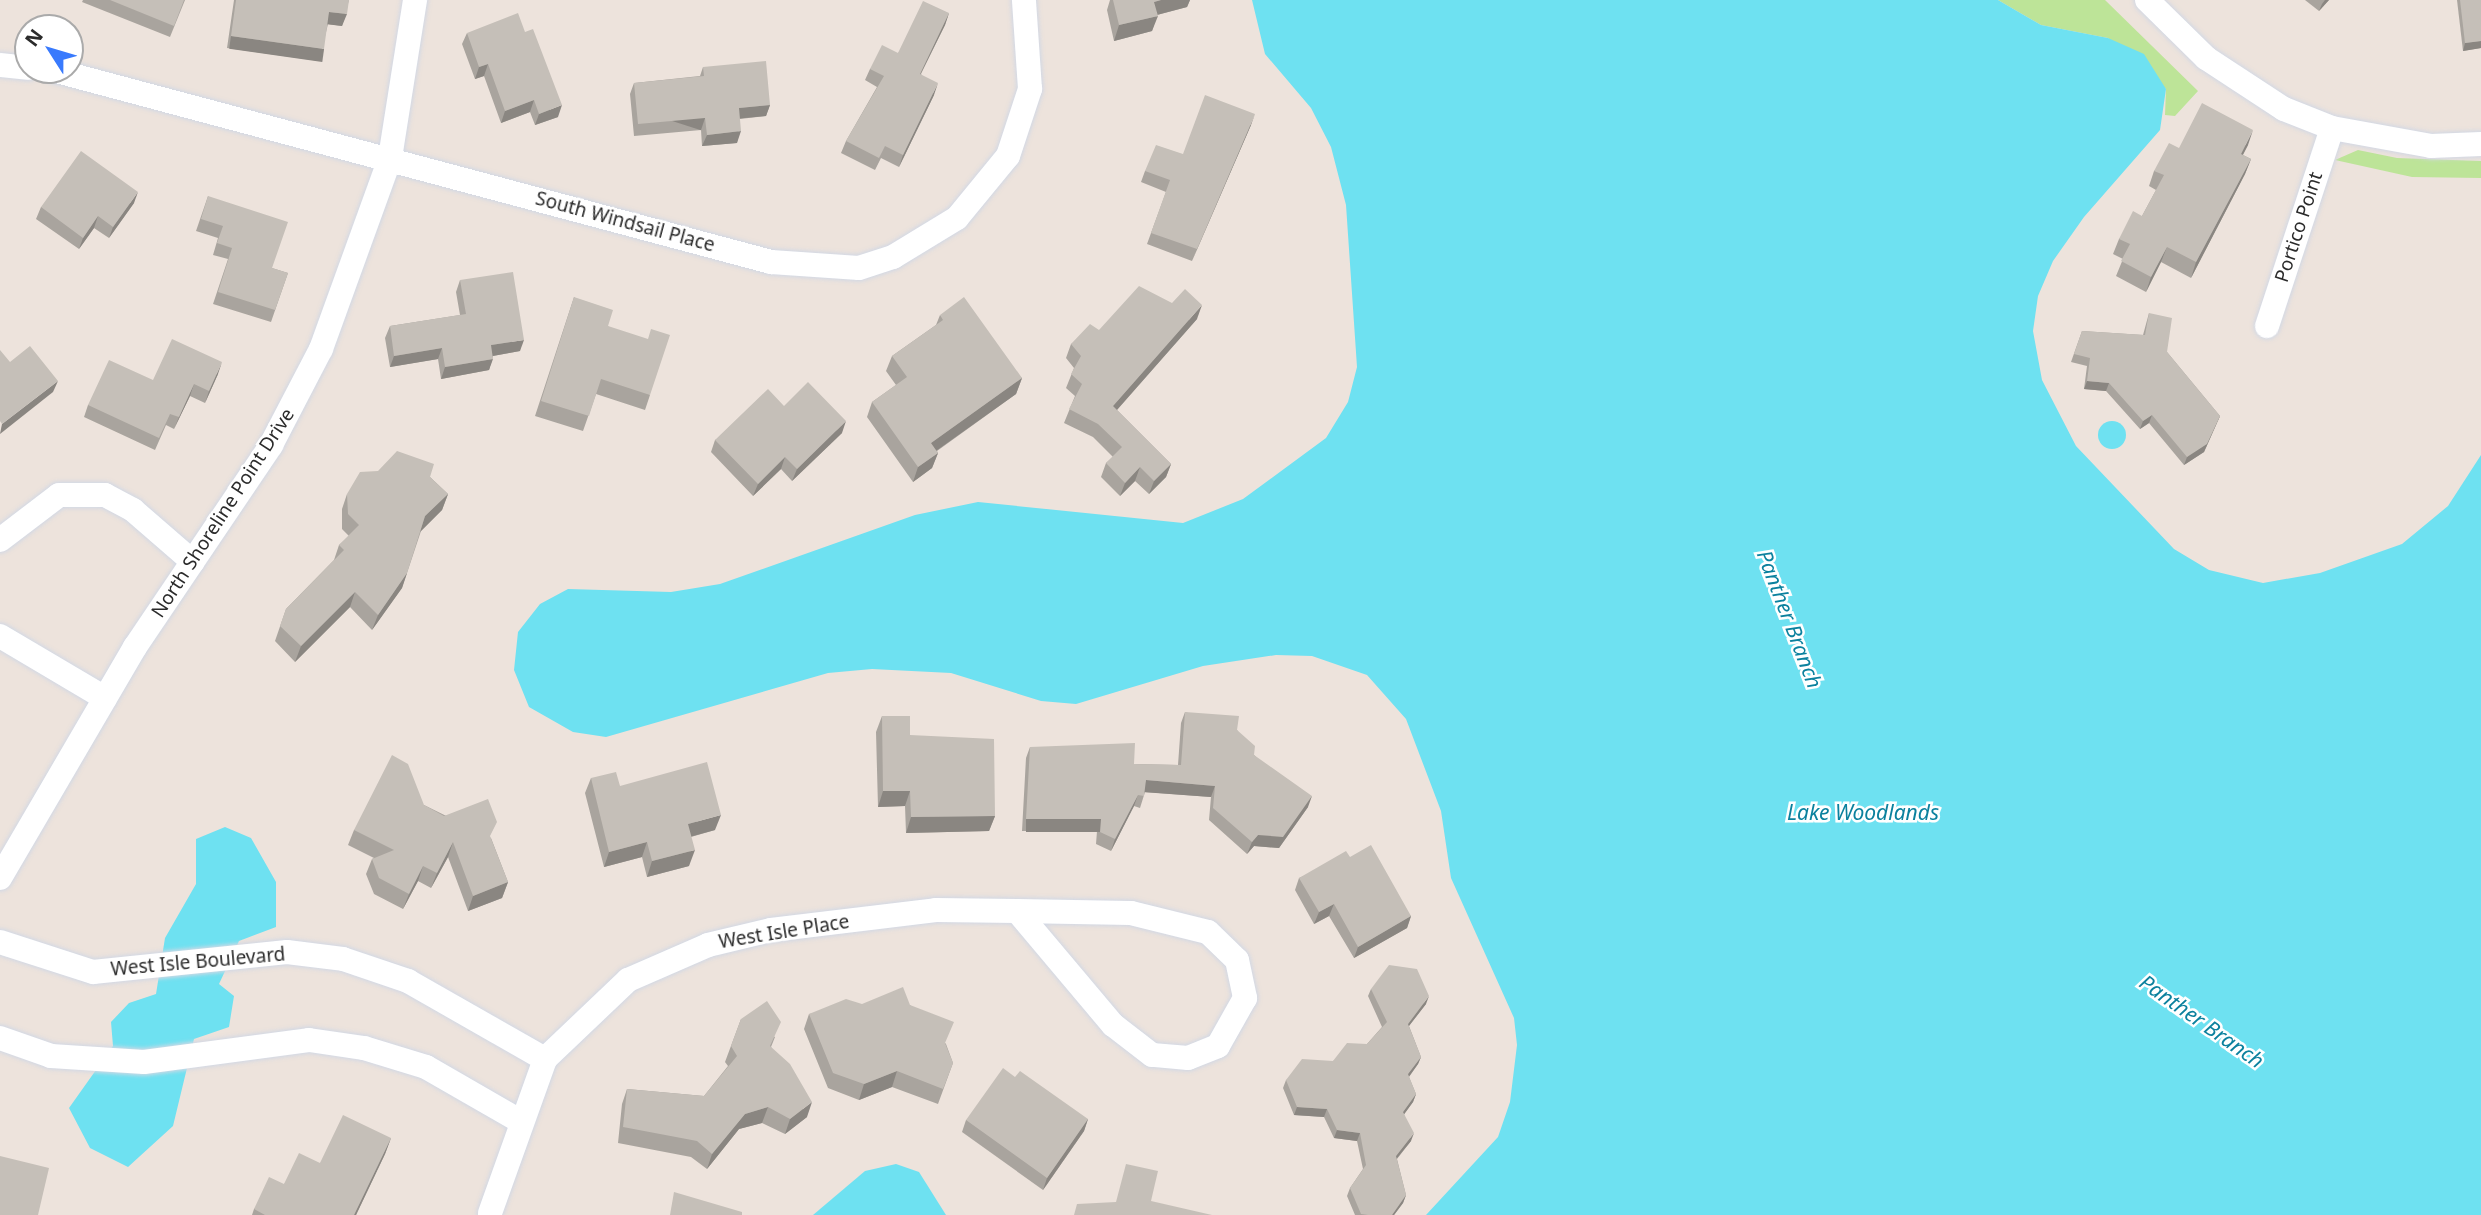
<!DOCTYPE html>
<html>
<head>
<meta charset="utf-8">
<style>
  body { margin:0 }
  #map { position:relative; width:2481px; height:1215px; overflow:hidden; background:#ede3dc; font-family:"Noto Sans",sans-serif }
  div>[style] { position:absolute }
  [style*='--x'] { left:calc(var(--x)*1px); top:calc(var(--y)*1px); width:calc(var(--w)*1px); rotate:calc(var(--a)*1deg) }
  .green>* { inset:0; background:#bde498 }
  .water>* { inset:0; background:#6ee1f1 }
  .round { border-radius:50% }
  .roads { filter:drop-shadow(0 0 2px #d2d8e4) drop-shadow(0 0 2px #d2d8e4) }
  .minor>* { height:24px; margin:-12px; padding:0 12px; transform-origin:12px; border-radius:12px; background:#fff }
  .wall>* { inset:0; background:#a9a49e }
  .shaded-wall>* { inset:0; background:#8a8681; transform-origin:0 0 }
  .building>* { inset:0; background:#c5bfb8 }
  span { translate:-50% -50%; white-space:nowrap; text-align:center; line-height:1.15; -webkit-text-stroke:5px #fff; paint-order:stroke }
  .street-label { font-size:19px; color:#2b2b2b }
  .water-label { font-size:21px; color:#0b819e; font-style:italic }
  .north { position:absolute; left:14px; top:14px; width:70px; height:70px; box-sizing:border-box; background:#fff; border:2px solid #aaa; border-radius:50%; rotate:307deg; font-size:19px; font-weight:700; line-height:28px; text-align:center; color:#2b2b2b }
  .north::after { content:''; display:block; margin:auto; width:24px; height:32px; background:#397afd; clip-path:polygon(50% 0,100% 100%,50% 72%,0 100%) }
</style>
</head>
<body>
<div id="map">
  <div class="green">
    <i style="clip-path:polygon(1998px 0,2105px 0,2198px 91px,2175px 116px,2165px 115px,2166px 89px,2108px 38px,2041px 25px)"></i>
    <i style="clip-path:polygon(2358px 150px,2397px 158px,2481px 161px,2481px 178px,2412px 177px,2335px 160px)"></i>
  </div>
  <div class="water">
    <i style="clip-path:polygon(1252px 0,1998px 0,2041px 25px,2108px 38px,2144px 54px,2166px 89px,2160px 130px,2084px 217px,2053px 261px,2038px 296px,2033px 331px,2042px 380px,2076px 446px,2174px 549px,2209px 570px,2263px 583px,2320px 573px,2402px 544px,2448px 506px,2481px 455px,2481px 1215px,1426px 1215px,1498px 1137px,1510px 1102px,1517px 1045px,1514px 1018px,1451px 878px,1441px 811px,1406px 719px,1367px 675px,1312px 656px,1276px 655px,1203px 666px,1076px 704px,1041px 701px,951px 673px,872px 669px,828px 673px,606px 737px,573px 732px,529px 707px,514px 670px,518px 632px,540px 604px,568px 589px,671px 592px,720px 584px,915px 515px,978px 502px,1183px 523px,1243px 499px,1326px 438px,1348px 402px,1357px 367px,1346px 205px,1331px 147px,1311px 108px,1265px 54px)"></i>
    <i class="round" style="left:2098px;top:421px;width:28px;height:28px"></i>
    <i style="clip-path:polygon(225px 827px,251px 838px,276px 882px,276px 927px,239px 941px,219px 984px,234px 996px,229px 1027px,194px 1039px,173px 1126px,128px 1167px,90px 1148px,69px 1108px,113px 1046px,111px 1022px,129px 1003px,156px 994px,165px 938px,196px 884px,196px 839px)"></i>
    <i style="clip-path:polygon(896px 1164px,919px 1172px,946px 1215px,813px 1215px,865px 1171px)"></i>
  </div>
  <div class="roads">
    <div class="minor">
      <i style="--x:2147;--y:0;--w:83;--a:44.5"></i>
      <i style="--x:2206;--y:58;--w:93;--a:33.2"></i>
      <i style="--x:2284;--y:109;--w:52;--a:21.6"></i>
      <i style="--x:2332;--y:128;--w:101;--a:10.3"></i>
      <i style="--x:2431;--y:146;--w:50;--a:-2.3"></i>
      <i style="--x:0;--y:65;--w:28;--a:6"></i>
      <i style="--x:53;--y:70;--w:743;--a:14.97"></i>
      <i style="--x:771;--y:262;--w:88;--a:3.9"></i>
      <i style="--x:859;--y:268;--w:36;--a:-18"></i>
      <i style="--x:893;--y:257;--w:75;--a:-31.4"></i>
      <i style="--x:957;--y:218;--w:80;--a:-50.6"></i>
      <i style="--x:1008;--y:156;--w:71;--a:-71.8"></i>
      <i style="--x:1030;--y:89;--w:89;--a:-93.9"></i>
      <i style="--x:2267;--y:326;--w:208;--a:-71.8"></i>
      <i style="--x:0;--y:540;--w:74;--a:-37.3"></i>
      <i style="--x:59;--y:495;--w:46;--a:0"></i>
      <i style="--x:105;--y:495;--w:32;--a:28"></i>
      <i style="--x:133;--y:510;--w:79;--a:40.9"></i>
      <i style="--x:0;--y:636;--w:122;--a:30.6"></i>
      <i style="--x:0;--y:878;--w:268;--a:-59.7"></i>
      <i style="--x:135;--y:647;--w:244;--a:-56"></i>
      <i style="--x:271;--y:445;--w:108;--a:-62.5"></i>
      <i style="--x:321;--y:349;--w:203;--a:-70.1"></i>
      <i style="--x:390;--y:158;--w:160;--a:-81"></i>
      <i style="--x:1017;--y:911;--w:114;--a:1"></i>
      <i style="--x:1131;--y:913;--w:79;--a:13.9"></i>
      <i style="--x:1208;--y:932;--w:40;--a:44"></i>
      <i style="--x:1237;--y:960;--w:39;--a:78"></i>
      <i style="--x:1245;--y:998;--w:55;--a:119.4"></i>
      <i style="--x:1218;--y:1046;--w:32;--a:158"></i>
      <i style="--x:1188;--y:1058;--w:36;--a:-175"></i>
      <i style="--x:1152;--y:1055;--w:49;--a:-142.4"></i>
      <i style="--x:1113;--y:1025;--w:149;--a:-130.1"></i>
      <i style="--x:0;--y:942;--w:98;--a:17.9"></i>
      <i style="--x:93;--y:972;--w:195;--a:-5.9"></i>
      <i style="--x:287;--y:952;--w:56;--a:7.1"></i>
      <i style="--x:343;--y:959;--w:69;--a:18.7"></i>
      <i style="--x:408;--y:981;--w:158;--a:29.7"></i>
      <i style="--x:0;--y:1038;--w:54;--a:19.4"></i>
      <i style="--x:51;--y:1056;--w:93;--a:3.7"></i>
      <i style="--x:144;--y:1062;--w:166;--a:-7.6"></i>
      <i style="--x:309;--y:1040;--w:56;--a:8.3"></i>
      <i style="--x:364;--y:1048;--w:65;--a:17"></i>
      <i style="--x:426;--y:1067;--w:108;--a:29.9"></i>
      <i style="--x:490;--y:1213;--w:164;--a:-70.3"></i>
      <i style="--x:545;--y:1059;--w:115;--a:-43.6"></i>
      <i style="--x:628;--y:980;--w:87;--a:-23.6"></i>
      <i style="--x:708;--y:945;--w:65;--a:-13.4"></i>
      <i style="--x:771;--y:930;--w:166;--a:-6.9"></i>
      <i style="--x:936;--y:910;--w:81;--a:0.7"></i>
    </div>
  </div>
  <div class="wall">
    <i style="clip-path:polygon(83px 0,185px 0,170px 37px,82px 2px)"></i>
    <i style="clip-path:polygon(234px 0,349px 0,342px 26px,328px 24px,319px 61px,227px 48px)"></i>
    <i style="clip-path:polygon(1110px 0,1190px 0,1187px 7px,1157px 15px,1152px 31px,1114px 41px,1107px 10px)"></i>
    <i style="clip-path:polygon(2305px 0,2329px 0,2319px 11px)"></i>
    <i style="clip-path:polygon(2457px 0,2481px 0,2481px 48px,2463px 51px)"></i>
    <i style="clip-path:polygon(949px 13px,945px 25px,921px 74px,934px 95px,899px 167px,881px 158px,875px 170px,841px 153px,846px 141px,877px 87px,865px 80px,870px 69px,898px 53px)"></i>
    <i style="clip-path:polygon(467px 33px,558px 117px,535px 125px,530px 112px,501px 123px,484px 76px,475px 79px,462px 44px)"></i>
    <i style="clip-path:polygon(703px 67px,770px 105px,766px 116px,740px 119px,737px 143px,702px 146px,701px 130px,634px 136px,630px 94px,634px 83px,700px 76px)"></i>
    <i style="clip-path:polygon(1251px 125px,1192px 261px,1147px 244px,1166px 192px,1141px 182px,1145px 171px)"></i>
    <i style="clip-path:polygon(2248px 145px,2243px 155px,2251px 159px,2245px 174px,2191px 278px,2161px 262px,2146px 292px,2116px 276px,2123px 259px,2113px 254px,2119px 239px,2142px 216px,2156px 190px,2149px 186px,2154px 171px,2179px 148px)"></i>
    <i style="clip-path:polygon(208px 196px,272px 268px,288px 273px,271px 322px,213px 304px,228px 259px,213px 255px,218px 238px,196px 231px)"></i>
    <i style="clip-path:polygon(134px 203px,109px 238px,94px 228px,79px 249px,36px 219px,41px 207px)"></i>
    <i style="clip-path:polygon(460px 280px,520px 351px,493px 356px,489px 370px,441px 379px,438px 359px,390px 367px,385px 338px,390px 326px,460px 315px,456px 292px)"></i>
    <i style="clip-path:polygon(574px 297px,608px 326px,650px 395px,645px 410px,596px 394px,583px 431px,535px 416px)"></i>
    <i style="clip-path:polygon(2149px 313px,2167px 352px,2220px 416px,2204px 452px,2184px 465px,2149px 423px,2140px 429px,2106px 391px,2084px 389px,2087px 366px,2071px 362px,2082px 331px,2143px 335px)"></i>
    <i style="clip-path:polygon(940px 315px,1022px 378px,1016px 394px,937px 451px,938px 453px,932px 468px,913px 482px,867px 417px,872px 402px,896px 385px,886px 371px,892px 356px,936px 325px)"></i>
    <i style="clip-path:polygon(1197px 319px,1117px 410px,1171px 464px,1166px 477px,1149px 494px,1135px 481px,1120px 496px,1101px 477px,1106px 463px,1113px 457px,1093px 437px,1064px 423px,1075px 396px,1066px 388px,1074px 368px,1066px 358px,1071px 344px,1099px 330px)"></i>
    <i style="clip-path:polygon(218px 374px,205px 403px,190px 396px,174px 429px,166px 425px,155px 450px,84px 417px,88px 405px,153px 380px)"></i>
    <i style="clip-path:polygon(784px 406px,842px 433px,792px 481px,781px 469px,753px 496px,711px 452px,715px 440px)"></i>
    <i style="clip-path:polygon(430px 477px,448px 494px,442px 510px,421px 531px,402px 588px,372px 630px,350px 607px,295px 662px,275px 641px,286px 609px,334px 560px,339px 545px,349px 536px,342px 529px,342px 509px,347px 494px)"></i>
    <i style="clip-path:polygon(1185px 712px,1237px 730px,1254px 755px,1308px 807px,1279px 848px,1254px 846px,1247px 854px,1209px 820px,1211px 797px,1145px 792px,1140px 808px,1134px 806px,1111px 851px,1096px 844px,1097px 831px,1022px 831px,1026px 758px,1030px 747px,1134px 764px,1178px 765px,1181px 723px)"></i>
    <i style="clip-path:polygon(882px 716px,995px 816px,989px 831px,906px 833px,905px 806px,878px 807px,876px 732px)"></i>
    <i style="clip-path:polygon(591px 778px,620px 786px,715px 830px,691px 837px,689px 866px,647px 877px,642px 857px,604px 867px,585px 793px)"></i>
    <i style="clip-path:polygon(424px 805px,491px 838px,508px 882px,502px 898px,468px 911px,448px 857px,431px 888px,418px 881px,403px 909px,374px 894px,366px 874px,372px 859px,374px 858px,348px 845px,354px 830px)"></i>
    <i style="clip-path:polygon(1350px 857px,1411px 916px,1407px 928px,1354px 958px,1329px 916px,1314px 924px,1295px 890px,1299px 878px)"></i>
    <i style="clip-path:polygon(1371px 989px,1426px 1004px,1409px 1026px,1421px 1057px,1418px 1064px,1409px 1077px,1416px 1094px,1413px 1102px,1404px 1114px,1411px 1141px,1397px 1159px,1406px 1195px,1403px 1203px,1394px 1215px,1355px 1215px,1347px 1196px,1350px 1188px,1363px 1169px,1357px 1141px,1334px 1138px,1324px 1117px,1294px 1115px,1283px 1088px,1286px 1080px,1333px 1061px,1367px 1044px,1382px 1027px,1368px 996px)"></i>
    <i style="clip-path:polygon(862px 1004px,910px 1005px,946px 1044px,953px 1063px,938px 1104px,892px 1087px,859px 1100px,828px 1088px,804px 1029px,809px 1014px)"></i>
    <i style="clip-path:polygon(741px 1019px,775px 1037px,771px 1047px,807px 1117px,785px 1134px,762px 1123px,739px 1129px,707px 1169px,691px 1157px,618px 1143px,622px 1104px,627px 1089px,704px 1096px,728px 1066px,725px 1062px)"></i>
    <i style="clip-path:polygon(1088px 1119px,1084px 1131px,1043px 1190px,962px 1132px,966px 1120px)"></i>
    <i style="clip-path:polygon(391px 1138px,385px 1154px,356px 1215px,252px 1215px,254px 1209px,284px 1184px,320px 1163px)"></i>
  </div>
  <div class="shaded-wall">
    <i style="clip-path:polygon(1161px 0,1190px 0,1187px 7px,1149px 17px,1154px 2px)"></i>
    <i style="clip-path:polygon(2325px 0,2329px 0,2319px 11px,2322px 4px)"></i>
    <i style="clip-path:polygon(329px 12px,347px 14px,342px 26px,325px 24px)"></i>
    <i style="clip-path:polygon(949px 13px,945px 25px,915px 85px,920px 74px)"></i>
    <i style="clip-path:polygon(1158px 16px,1152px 31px,1114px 41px,1119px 25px)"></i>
    <i style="left:231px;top:36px;width:94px;height:13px;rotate:8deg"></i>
    <i style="clip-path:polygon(2481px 41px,2481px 48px,2463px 51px,2465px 43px)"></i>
    <i style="clip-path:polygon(488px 64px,484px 76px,475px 79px,479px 67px)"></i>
    <i style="clip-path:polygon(938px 83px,934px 95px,899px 167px,903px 155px)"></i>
    <i style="clip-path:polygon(534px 100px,530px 112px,501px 123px,505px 111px)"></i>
    <i style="clip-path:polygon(562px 105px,558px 117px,535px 125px,539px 114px)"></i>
    <i style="clip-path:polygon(770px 105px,766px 116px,734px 119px,739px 108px)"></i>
    <i style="clip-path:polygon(1255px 114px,1251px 125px,1192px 261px,1197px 249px)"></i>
    <i style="left:705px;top:118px;width:13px;height:67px;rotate:108deg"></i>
    <i style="clip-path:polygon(2253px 130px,2248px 145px,2235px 169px,2241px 154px)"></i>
    <i style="clip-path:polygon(741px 131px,737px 143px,702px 146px,707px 135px)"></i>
    <i style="clip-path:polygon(2251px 159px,2245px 174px,2191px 278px,2196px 262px)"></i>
    <i style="clip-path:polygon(138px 192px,134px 203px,109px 238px,113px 227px)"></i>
    <i style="clip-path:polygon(98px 216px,94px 228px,79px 249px,83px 238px)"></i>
    <i style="clip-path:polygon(2167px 247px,2161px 262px,2146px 292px,2151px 277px)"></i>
    <i style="clip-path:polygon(1202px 305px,1197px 319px,1108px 420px,1113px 406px)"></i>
    <i style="clip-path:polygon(524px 340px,520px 351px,487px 357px,491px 345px)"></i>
    <i style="clip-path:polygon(442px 348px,438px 359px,390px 367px,394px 356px)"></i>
    <i style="clip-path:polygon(493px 359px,489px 370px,441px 379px,445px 367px)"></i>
    <i style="clip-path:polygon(222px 362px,218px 374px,205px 403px,209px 391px)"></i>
    <i style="clip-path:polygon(1022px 378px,1016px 394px,926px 458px,931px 443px)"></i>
    <i style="clip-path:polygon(58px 381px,53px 392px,0 434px,2px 424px)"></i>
    <i style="clip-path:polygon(2087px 381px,2109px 383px,2106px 391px,2084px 389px)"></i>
    <i style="clip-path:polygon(194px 384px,190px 396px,174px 429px,179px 417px)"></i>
    <i style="clip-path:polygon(2152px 415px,2149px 423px,2140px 429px,2143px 421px)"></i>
    <i style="clip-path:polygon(2220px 416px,2204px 452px,2184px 465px,2187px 457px)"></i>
    <i style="clip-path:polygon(846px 421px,842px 433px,792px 481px,797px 469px)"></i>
    <i style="clip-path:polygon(938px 453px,932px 468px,913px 482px,918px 467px)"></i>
    <i style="clip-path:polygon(785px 457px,781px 469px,753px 496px,758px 484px)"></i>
    <i style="clip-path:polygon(1171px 464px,1166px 477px,1149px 494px,1154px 481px)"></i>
    <i style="clip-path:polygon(1140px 467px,1135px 481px,1120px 496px,1125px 483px)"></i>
    <i style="clip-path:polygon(448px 494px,442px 510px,420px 532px,425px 516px)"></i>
    <i style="clip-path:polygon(407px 573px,402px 588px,372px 630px,378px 615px)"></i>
    <i style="clip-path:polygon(355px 592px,350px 607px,295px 662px,301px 646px)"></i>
    <i style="clip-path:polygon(1146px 780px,1215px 786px,1211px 797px,1142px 792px)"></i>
    <i style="clip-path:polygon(883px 791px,910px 791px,905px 806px,878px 807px)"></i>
    <i style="clip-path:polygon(1138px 795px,1134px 806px,1111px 851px,1115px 839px)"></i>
    <i style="clip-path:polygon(1312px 796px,1308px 807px,1279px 848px,1254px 846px,1247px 854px,1252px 842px,1258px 835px)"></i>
    <i style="clip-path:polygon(721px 815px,715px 830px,682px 839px,688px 824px)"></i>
    <i style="clip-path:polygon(995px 816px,989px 831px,906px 833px,911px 817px)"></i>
    <i style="left:1026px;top:819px;width:75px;height:13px"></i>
    <i style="clip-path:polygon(453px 842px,448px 857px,431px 888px,437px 873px)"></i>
    <i style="clip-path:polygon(647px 842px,642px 857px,604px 867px,609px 852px)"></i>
    <i style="clip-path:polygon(695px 850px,689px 866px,647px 877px,652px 861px)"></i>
    <i style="clip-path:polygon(423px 866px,418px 881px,403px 909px,409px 894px)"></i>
    <i style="clip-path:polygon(508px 882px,502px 898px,468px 911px,473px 896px)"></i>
    <i style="clip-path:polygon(1334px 904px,1329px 916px,1314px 924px,1319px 912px)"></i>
    <i style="clip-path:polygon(1411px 916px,1407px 928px,1354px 958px,1358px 947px)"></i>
    <i style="clip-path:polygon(1429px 996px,1426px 1004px,1405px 1031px,1408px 1024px)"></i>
    <i style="clip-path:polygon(1421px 1057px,1418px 1064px,1405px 1082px,1408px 1074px)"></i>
    <i style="clip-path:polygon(897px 1071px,892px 1087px,859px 1100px,864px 1084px)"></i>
    <i style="clip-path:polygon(1416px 1094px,1413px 1102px,1400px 1120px,1403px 1112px)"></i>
    <i style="clip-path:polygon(812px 1102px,807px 1117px,785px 1134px,790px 1119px)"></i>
    <i style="clip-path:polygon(768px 1107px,762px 1123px,739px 1129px,707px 1169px,712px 1154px,745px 1114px)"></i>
    <i style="clip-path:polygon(1297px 1107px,1327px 1109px,1324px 1117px,1294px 1115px)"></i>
    <i style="clip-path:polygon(1088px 1119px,1084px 1131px,1043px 1190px,1047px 1178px)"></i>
    <i style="clip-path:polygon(1337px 1130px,1360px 1133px,1357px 1141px,1334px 1138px)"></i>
    <i style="clip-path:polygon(1414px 1133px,1411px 1141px,1393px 1163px,1396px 1156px)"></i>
    <i style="clip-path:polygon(391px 1138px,385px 1154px,356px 1215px,354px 1215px)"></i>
    <i style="clip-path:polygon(1406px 1195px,1403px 1203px,1394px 1215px,1392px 1215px)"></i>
  </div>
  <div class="building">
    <i style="clip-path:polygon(110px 0,184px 0,174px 26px)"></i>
    <i style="clip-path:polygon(236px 0,349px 0,347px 14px,329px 12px,324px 49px,231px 36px)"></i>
    <i style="clip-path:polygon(1113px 0,1161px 0,1154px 2px,1158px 16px,1119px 25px)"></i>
    <i style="clip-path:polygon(2460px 0,2481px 0,2481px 41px,2465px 43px)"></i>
    <i style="clip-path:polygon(923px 1px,949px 13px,920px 74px,938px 83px,903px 155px,885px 146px,879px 158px,846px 141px,884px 76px,870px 69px,882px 45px,898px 53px)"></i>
    <i style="clip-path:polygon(518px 13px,525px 32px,533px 29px,562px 105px,539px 114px,534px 100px,505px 111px,488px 64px,479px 67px,467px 33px)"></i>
    <i style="clip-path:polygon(766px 61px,770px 105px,739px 108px,741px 131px,707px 135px,705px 118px,638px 124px,634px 83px,704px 76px,703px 67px)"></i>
    <i style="clip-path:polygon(1205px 95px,1255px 114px,1197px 249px,1151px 233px,1170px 180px,1145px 171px,1156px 145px,1183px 154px)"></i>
    <i style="clip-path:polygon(2202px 103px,2253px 130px,2241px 154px,2251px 159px,2196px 262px,2167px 247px,2151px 277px,2121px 261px,2130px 244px,2119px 239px,2133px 211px,2142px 216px,2164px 175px,2154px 171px,2169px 143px,2179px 148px)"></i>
    <i style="clip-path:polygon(81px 151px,138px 192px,113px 227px,98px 216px,83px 238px,41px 207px)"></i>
    <i style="clip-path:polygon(208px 196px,288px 222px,272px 268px,288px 273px,275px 310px,218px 292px,232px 248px,217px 243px,223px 226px,201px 219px)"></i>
    <i style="clip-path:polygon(513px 272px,524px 340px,491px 345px,493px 359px,445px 367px,442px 348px,394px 356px,390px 326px,466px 314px,460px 280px)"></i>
    <i style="clip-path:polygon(1139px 286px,1172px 303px,1185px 289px,1202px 305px,1113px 406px,1171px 464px,1154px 481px,1140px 467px,1125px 483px,1106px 463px,1122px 447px,1098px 424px,1069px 409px,1082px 384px,1071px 374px,1081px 356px,1071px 344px,1090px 324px,1099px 330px)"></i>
    <i style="clip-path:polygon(574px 297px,613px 310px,608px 326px,648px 339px,651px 329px,670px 335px,650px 395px,601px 379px,589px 416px,541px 401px)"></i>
    <i style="clip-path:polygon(964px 297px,1022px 378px,931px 443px,938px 453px,918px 467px,872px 402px,907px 377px,892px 356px,943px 320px,940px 315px)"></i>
    <i style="clip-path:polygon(2149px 313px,2172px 318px,2167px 352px,2220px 416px,2207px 444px,2187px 457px,2152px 415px,2143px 421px,2109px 383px,2087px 381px,2090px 358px,2074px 354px,2082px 331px,2145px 335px)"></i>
    <i style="clip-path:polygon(172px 339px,222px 362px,209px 391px,194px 384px,179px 417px,170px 414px,159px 438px,88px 405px,109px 360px,153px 380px)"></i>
    <i style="clip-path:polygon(30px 346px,58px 381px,2px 424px,0 421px,0 350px,10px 362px)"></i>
    <i style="clip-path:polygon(808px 382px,846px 421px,797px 469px,785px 457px,758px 484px,715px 440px,768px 389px,784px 406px)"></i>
    <i style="clip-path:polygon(397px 451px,434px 464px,430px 477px,448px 494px,425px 516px,407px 573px,378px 615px,355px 592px,301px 646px,280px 626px,286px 609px,344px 550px,339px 545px,359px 525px,348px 514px,347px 494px,360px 472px,378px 471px)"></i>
    <i style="clip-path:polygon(1185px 712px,1239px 716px,1237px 730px,1255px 746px,1254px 755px,1312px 796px,1283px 837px,1258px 835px,1252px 842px,1213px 808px,1215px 786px,1146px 780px,1144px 796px,1138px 795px,1115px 839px,1100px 832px,1101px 819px,1026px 819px,1030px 747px,1135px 743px,1134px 764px,1181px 765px)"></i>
    <i style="clip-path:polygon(882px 716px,910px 716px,910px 735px,994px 739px,995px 816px,911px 817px,910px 791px,883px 791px)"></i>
    <i style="clip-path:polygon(392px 755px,408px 764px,424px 805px,444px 816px,488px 799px,497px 822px,490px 836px,508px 882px,473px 896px,453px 842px,437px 873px,423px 866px,409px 894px,379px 878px,372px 859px,394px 850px,354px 830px)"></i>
    <i style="clip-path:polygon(707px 762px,721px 815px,688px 824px,695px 850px,652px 861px,647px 842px,609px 852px,591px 778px,616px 772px,620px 786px)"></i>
    <i style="clip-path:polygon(1371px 845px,1411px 916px,1358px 947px,1334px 904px,1319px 912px,1299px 878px,1346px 851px,1350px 857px)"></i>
    <i style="clip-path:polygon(1389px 965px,1417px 969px,1429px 996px,1408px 1024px,1421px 1057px,1408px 1074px,1416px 1094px,1403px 1112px,1414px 1133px,1396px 1156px,1406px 1195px,1392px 1215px,1368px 1215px,1361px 1214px,1350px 1188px,1366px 1165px,1360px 1133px,1337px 1130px,1327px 1109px,1297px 1107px,1286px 1080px,1302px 1059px,1333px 1061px,1347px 1043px,1367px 1044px,1387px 1022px,1371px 989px)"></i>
    <i style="clip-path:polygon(903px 987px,910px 1005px,954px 1022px,945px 1043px,953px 1063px,943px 1089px,897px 1071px,864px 1084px,833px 1073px,809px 1014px,846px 999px,862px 1004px)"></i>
    <i style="clip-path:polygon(767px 1001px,781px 1022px,770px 1046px,790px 1064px,812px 1102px,790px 1119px,768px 1107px,745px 1114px,712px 1154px,697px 1141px,623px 1127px,627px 1089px,704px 1096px,737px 1056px,731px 1046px,741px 1019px)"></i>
    <i style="clip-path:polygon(1003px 1068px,1015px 1077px,1020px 1071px,1088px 1119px,1047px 1178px,966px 1120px)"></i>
    <i style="clip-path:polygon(343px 1115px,391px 1138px,354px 1215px,265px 1215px,254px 1209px,269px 1177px,284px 1184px,299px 1153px,320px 1163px)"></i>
    <i style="clip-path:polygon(0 1156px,49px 1168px,38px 1215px,0 1215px)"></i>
    <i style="clip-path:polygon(1126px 1164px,1158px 1171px,1151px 1201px,1212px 1215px,1074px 1215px,1077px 1204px,1116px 1202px)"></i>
    <i style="clip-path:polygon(674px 1192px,742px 1212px,742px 1215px,670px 1215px)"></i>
  </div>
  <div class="street-label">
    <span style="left:625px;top:222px;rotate:15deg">South Windsail Place</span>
    <span style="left:2299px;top:227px;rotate:-72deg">Portico Point</span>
    <span style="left:223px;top:513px;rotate:-57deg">North Shoreline Point Drive</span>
    <span style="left:784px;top:932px;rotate:-9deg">West Isle Place</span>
    <span style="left:198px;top:962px;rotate:-5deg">West Isle Boulevard</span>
  </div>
  <div class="water-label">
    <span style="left:1790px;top:619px;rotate:69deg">Panther Branch</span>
    <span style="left:1863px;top:812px">Lake Woodlands</span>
    <span style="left:2202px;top:1021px;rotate:35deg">Panther Branch</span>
  </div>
  <div class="north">N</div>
</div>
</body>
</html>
